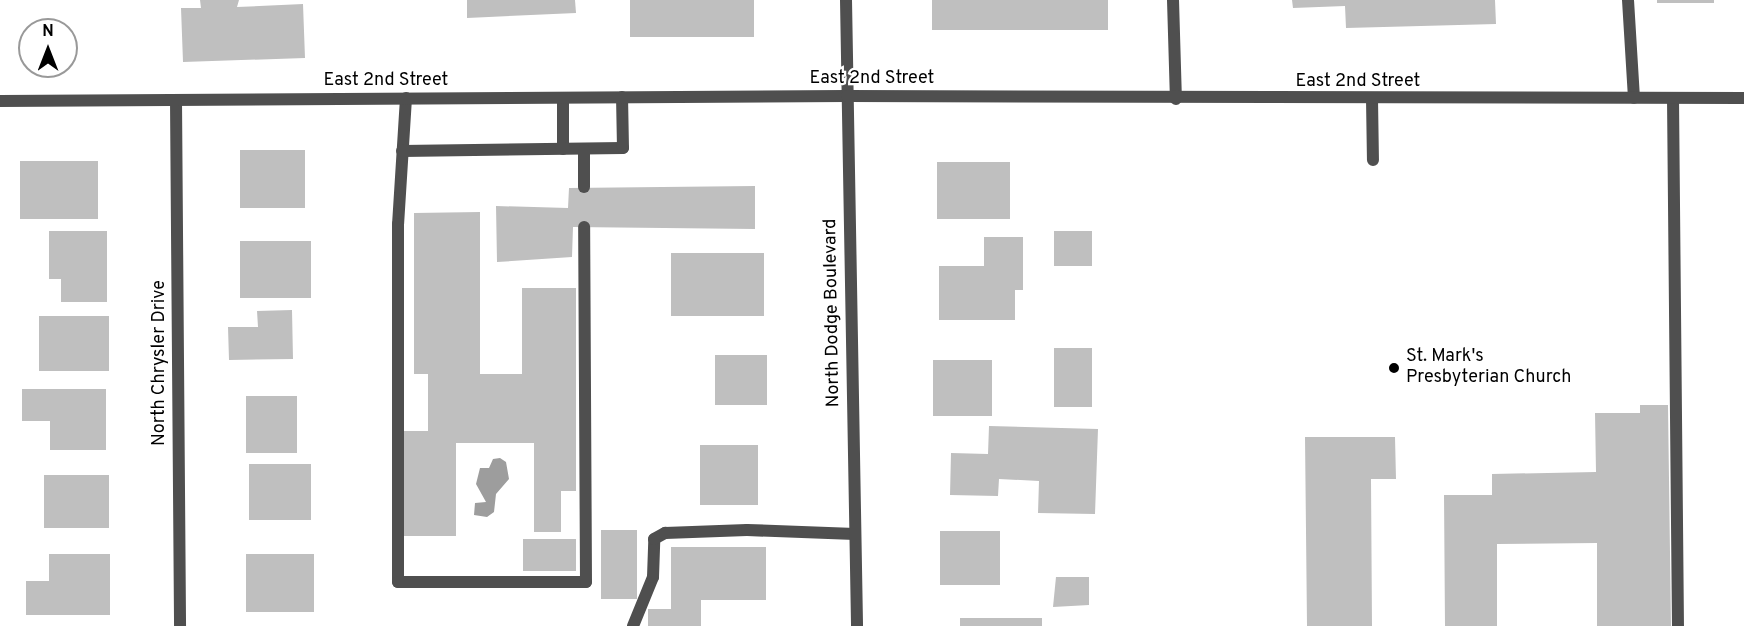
<!DOCTYPE html>
<html>
<head>
<meta charset="utf-8">
<style>
  body { margin:0 }
  #map { position:relative; width:1744px; height:626px; overflow:hidden; background:#fff; font-family:Overpass,sans-serif }
  div>[style] { position:absolute }
  [style*='--x'] { left:calc(var(--x)*1px); top:calc(var(--y)*1px); width:calc(var(--w)*1px); rotate:calc(var(--a)*1deg) }
  .water>* { inset:0; background:#9d9d9d }
  .building>* { inset:0; background:#bfbfbf; transform-origin:0 0 }
  .service>* { height:12px; margin:-6px; padding:0 6px; transform-origin:6px; border-radius:6px; background:#4f4f4f }
  .minor>* { height:12px; margin:-6px; padding:0 6px; transform-origin:6px; border-radius:6px; background:#4f4f4f }
  .dots>* { width:16px; height:16px; translate:-50% -50%; box-sizing:border-box; border:3px solid #fff; border-radius:50% }
  span { translate:-50% -50%; white-space:nowrap; text-align:center; line-height:1.15; -webkit-text-stroke:4.5px #fff; paint-order:stroke }
  .street-label { font-size:18px; color:#000 }
  .poi-label { font-size:18px; color:#000 }
  .left { translate:0 -50%; text-align:left }
  .north { position:absolute; left:18px; top:18px; width:60px; height:60px; box-sizing:border-box; background:#fff; border:2px solid #999; border-radius:50%; rotate:0deg; font-size:16px; font-weight:700; line-height:24px; text-align:center; color:#000 }
  .north::after { content:''; display:block; margin:auto; width:21px; height:27px; background:#000; clip-path:polygon(50% 0,100% 100%,50% 72%,0 100%) }
</style>
</head>
<body>
<div id="map">
  <div class="water">
    <i style="clip-path:polygon(500px 458px,506px 462px,509px 479px,496px 494px,494px 512px,487px 517px,474px 515px,475px 503px,486px 502px,476px 484px,480px 468px,489px 468px,493px 459px)"></i>
  </div>
  <div class="building">
    <i style="clip-path:polygon(200px 0,239px 0,237px 7px,303px 4px,305px 58px,183px 62px,181px 8px,201px 8px)"></i>
    <i style="clip-path:polygon(467px 0,575px 0,576px 13px,467px 18px)"></i>
    <i style="left:630px;top:0;width:124px;height:37px"></i>
    <i style="left:932px;top:0;width:176px;height:30px"></i>
    <i style="clip-path:polygon(1292px 0,1495px 0,1496px 24px,1346px 28px,1345px 6px,1293px 8px)"></i>
    <i style="left:1657px;top:0;width:57px;height:3px"></i>
    <i style="left:240px;top:150px;width:65px;height:58px"></i>
    <i style="left:20px;top:161px;width:78px;height:58px"></i>
    <i style="left:937px;top:162px;width:73px;height:57px"></i>
    <i style="clip-path:polygon(755px 186px,755px 229px,573px 227px,572px 257px,497px 262px,496px 206px,568px 208px,569px 188px)"></i>
    <i style="clip-path:polygon(480px 212px,480px 374px,522px 374px,522px 288px,576px 288px,576px 491px,561px 491px,561px 532px,534px 532px,534px 443px,456px 443px,456px 536px,404px 536px,404px 431px,428px 431px,428px 374px,414px 374px,414px 213px)"></i>
    <i style="clip-path:polygon(49px 231px,107px 231px,107px 302px,61px 302px,61px 279px,49px 279px)"></i>
    <i style="left:1054px;top:231px;width:38px;height:35px"></i>
    <i style="clip-path:polygon(984px 237px,1023px 237px,1023px 290px,1015px 290px,1015px 320px,939px 320px,939px 266px,984px 266px)"></i>
    <i style="left:240px;top:241px;width:71px;height:57px"></i>
    <i style="left:671px;top:253px;width:93px;height:63px"></i>
    <i style="clip-path:polygon(292px 310px,293px 359px,229px 360px,228px 327px,258px 327px,257px 311px)"></i>
    <i style="left:39px;top:316px;width:70px;height:55px"></i>
    <i style="left:1054px;top:348px;width:38px;height:59px"></i>
    <i style="left:715px;top:355px;width:52px;height:50px"></i>
    <i style="left:933px;top:360px;width:59px;height:56px"></i>
    <i style="clip-path:polygon(22px 389px,106px 389px,106px 450px,50px 450px,50px 421px,22px 421px)"></i>
    <i style="left:246px;top:396px;width:51px;height:57px"></i>
    <i style="clip-path:polygon(1640px 405px,1668px 405px,1671px 626px,1597px 626px,1597px 543px,1497px 544px,1497px 626px,1445px 626px,1444px 495px,1492px 495px,1492px 474px,1596px 472px,1595px 413px,1640px 413px)"></i>
    <i style="clip-path:polygon(989px 426px,1098px 429px,1095px 514px,1038px 513px,1039px 481px,999px 479px,998px 496px,950px 495px,951px 453px,988px 454px)"></i>
    <i style="clip-path:polygon(1305px 437px,1395px 437px,1396px 479px,1371px 479px,1372px 626px,1307px 626px)"></i>
    <i style="left:700px;top:445px;width:58px;height:60px"></i>
    <i style="left:249px;top:464px;width:62px;height:56px"></i>
    <i style="left:44px;top:475px;width:65px;height:53px"></i>
    <i style="left:601px;top:530px;width:36px;height:69px"></i>
    <i style="left:940px;top:531px;width:60px;height:54px"></i>
    <i style="left:523px;top:539px;width:53px;height:32px"></i>
    <i style="clip-path:polygon(671px 547px,766px 547px,766px 600px,701px 600px,701px 626px,648px 626px,648px 609px,671px 609px)"></i>
    <i style="clip-path:polygon(49px 554px,110px 554px,110px 615px,26px 615px,26px 581px,49px 581px)"></i>
    <i style="left:246px;top:554px;width:68px;height:58px"></i>
    <i style="clip-path:polygon(1056px 577px,1089px 577px,1089px 605px,1053px 607px)"></i>
    <i style="left:960px;top:618px;width:82px;height:8px"></i>
  </div>
  <div class="service">
    <i style="--x:1173;--y:0;--w:99;--a:88.3"></i>
    <i style="--x:1628;--y:0;--w:98;--a:86.5"></i>
    <i style="--x:406;--y:98;--w:126;--a:93.6"></i>
    <i style="--x:398;--y:224;--w:358;--a:90"></i>
    <i style="--x:398;--y:582;--w:188;--a:0"></i>
    <i style="--x:586;--y:582;--w:355;--a:-90.3"></i>
    <i style="--x:563;--y:98;--w:51;--a:90"></i>
    <i style="--x:1673;--y:98;--w:528;--a:89.46"></i>
    <i style="--x:1372;--y:99;--w:61;--a:89.1"></i>
    <i style="--x:402;--y:151;--w:221;--a:-0.8"></i>
    <i style="--x:623;--y:148;--w:51;--a:-91.1"></i>
    <i style="--x:584;--y:187;--w:37;--a:-90"></i>
    <i style="--x:633;--y:626;--w:53;--a:-67.8"></i>
    <i style="--x:653;--y:577;--w:38;--a:-88"></i>
    <i style="--x:654;--y:539;--w:13;--a:-29"></i>
    <i style="--x:665;--y:533;--w:82;--a:-2.1"></i>
    <i style="--x:747;--y:530;--w:108;--a:2.1"></i>
  </div>
  <div class="minor">
    <i style="--x:846;--y:0;--w:626;--a:88.99"></i>
    <i style="--x:176;--y:100;--w:526;--a:89.56"></i>
    <i style="--x:0;--y:101;--w:847;--a:-0.34"></i>
    <i style="--x:847;--y:96;--w:897;--a:0.13"></i>
  </div>
  <div class="dots">
    <i style="left:1394px;top:368px;background:#000"></i>
  </div>
  <div class="street-label">
    <span style="left:872px;top:79px">East 2nd Street</span>
    <span style="left:386px;top:81px">East 2nd Street</span>
    <span style="left:1358px;top:82px">East 2nd Street</span>
    <span style="left:833px;top:313px;rotate:-91deg">North Dodge Boulevard</span>
    <span style="left:160px;top:363px;rotate:-90deg">North Chrysler Drive</span>
  </div>
  <div class="poi-label">
    <span class="left" style="left:1406px;top:368px">St. Mark's<br>Presbyterian Church</span>
  </div>
  <div class="north">N</div>
</div>
</body>
</html>
